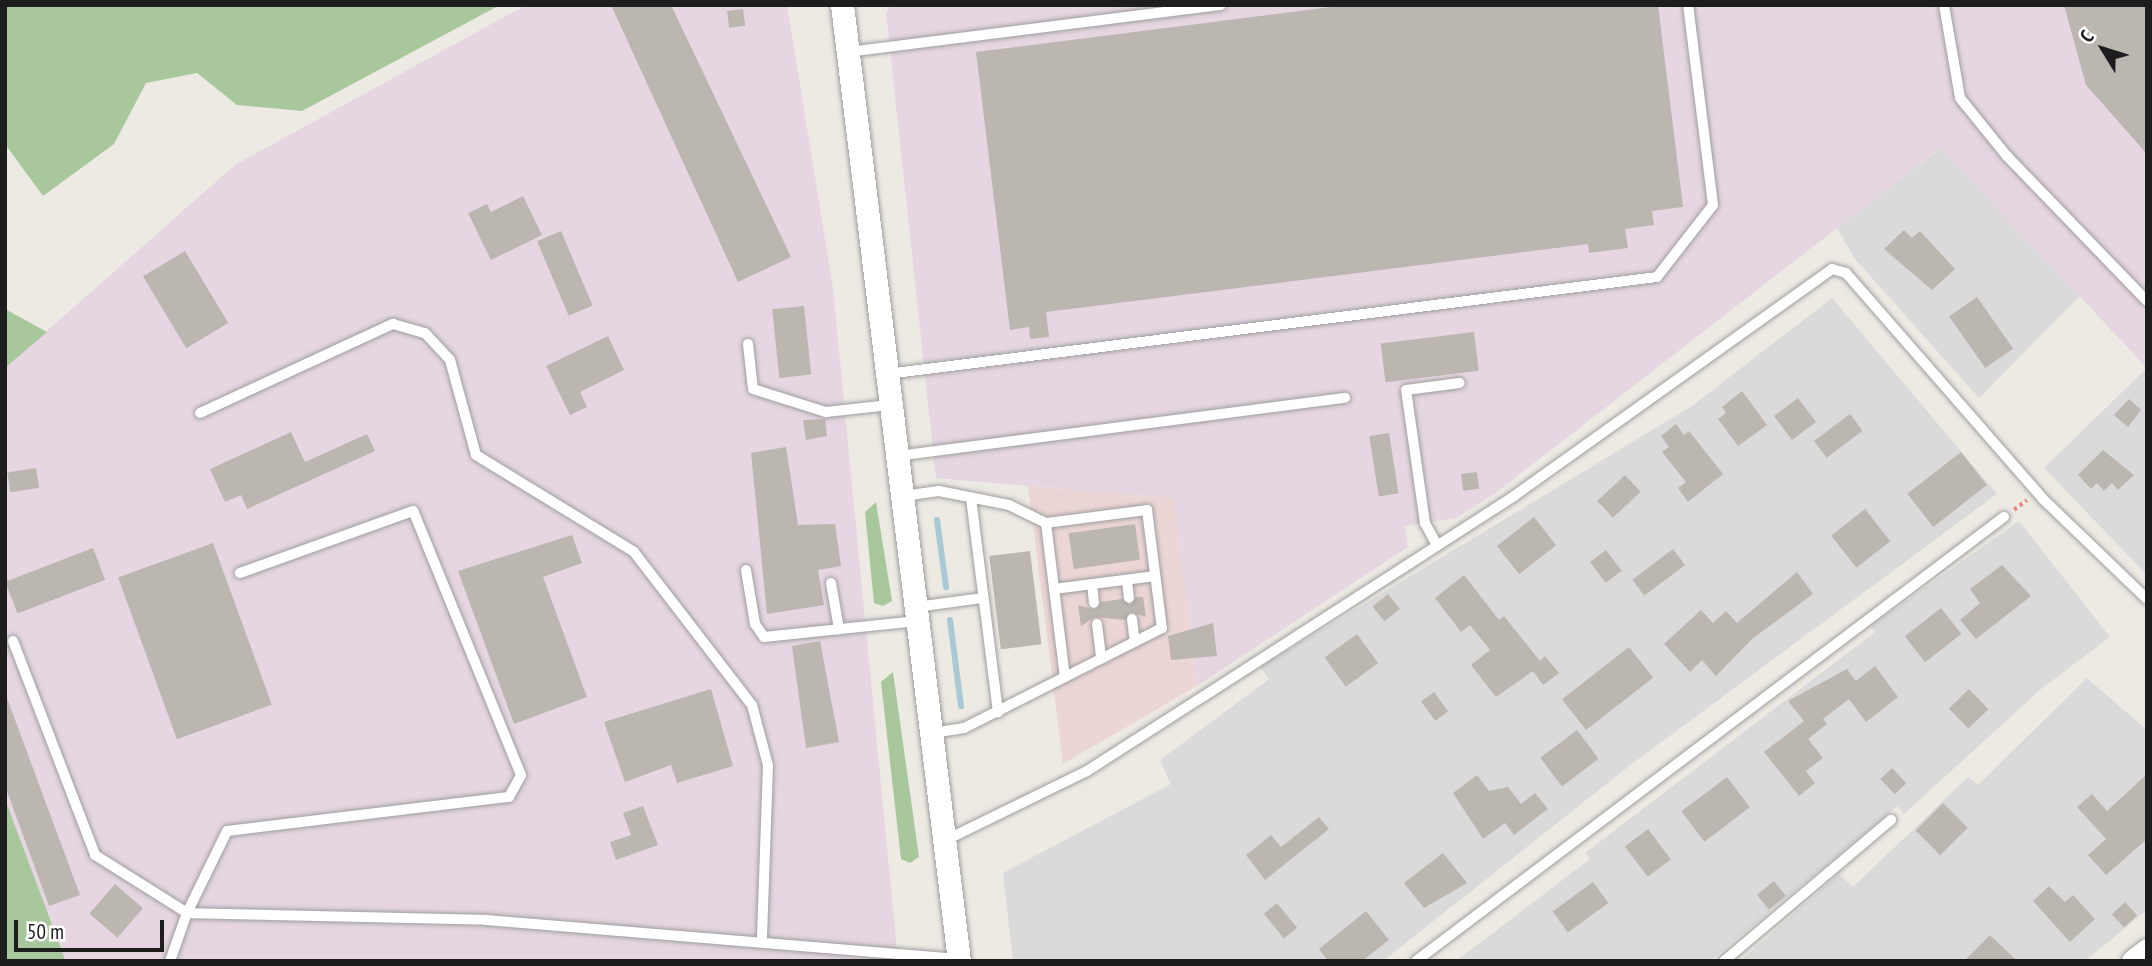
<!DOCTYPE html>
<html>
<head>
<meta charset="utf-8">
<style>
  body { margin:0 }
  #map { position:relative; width:2152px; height:966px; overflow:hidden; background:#edeae4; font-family:"PT Sans Narrow",sans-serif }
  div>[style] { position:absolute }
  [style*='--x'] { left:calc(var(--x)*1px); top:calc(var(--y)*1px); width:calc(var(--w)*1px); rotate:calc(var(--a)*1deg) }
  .residential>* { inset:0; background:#dbdada }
  .commercial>* { inset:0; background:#ecd6d5 }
  .industrial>* { inset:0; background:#e5d6e2 }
  .forest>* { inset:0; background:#a8c79d }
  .stream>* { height:6px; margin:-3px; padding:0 3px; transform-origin:3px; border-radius:3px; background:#a9cad5 }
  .building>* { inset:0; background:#bcb6b1; transform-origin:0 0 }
  .path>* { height:3.5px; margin-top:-1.75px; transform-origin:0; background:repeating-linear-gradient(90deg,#e88879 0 3.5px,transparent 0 7px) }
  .roads { filter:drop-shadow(0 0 2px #9e9e9e) drop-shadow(0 0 2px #9e9e9e) }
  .service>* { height:10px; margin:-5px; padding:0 5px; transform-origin:5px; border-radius:5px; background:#fff }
  .tertiary>* { height:23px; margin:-11.5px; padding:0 11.5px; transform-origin:11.5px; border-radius:11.5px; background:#fff }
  span { translate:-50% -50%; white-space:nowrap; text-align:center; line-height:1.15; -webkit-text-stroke:6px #fff; paint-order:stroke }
  .frame { position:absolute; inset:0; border:7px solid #1d1d1d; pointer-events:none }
  .north { position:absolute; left:2068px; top:14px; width:70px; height:70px; -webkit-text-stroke:5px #fff; paint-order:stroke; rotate:308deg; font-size:19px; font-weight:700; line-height:28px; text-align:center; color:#1d1d1d }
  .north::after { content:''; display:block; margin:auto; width:24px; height:32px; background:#1d1d1d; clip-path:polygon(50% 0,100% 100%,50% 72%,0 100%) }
  .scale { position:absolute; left:14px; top:920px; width:150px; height:32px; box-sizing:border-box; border:4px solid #1d1d1d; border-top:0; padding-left:9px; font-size:21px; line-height:24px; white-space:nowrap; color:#1d1d1d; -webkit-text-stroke:5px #fff; paint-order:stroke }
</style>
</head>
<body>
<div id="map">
  <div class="residential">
    <i style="clip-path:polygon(1941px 148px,2080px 296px,1979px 398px,1855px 259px,1837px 228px)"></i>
    <i style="clip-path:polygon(1832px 298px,1997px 494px,1633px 763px,1383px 961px,1013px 961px,1003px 873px,1171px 784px,1160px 760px,1269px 679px,1260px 667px,1692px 406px)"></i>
    <i style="clip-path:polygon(2147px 368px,2147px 575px,2044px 468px)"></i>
    <i style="clip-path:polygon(2019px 521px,2110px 637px,2040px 690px,1904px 814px,1897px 806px,1710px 961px,1456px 961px,1590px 859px,1585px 853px,1875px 632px,1871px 626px)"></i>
    <i style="clip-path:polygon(2087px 678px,2147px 730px,2147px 910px,2085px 961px,1740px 961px,1839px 874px,1853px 887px,1968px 777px,1978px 785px)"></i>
  </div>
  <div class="commercial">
    <i style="clip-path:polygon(1028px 486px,1174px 498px,1197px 686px,1063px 764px)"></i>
  </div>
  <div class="industrial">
    <i style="clip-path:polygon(526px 5px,787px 5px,833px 288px,898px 961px,65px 961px,5px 799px,5px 368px,235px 165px)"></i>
    <i style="clip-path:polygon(892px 5px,2147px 5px,2147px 368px,1940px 148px,1497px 492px,1457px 518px,1405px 526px,1408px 547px,1197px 686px,1174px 498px,936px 478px,886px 12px)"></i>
  </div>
  <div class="forest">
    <i style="clip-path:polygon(5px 5px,500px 5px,302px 111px,237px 105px,197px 73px,146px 83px,114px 144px,43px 196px,5px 144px)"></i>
    <i style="clip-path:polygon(5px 309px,47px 332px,5px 368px)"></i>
    <i style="clip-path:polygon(876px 502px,892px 601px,883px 606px,874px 603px,865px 512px)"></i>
    <i style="clip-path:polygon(893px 672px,919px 857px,910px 863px,901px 859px,881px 682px)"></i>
    <i style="clip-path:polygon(5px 799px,63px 954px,65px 961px,5px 961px)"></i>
  </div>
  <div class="stream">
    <i style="--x:937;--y:520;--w:68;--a:82.3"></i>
    <i style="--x:950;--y:620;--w:87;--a:82.7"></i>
  </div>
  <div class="building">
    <i style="clip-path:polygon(611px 5px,671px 5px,791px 257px,738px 282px)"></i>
    <i style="clip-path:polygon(1347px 5px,1658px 5px,1683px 207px,1652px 211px,1654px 225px,1625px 229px,1628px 248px,1589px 253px,1588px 244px,1046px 312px,1049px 337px,1030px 339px,1029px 327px,1010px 330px,976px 52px)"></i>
    <i style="clip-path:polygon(2064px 5px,2147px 5px,2147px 154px,2086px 85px)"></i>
    <i style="left:743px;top:9px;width:17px;height:16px;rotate:83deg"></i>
    <i style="clip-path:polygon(523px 196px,542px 235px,491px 260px,468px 213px,487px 204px,491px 212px)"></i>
    <i style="clip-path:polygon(1904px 230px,1912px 238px,1920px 231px,1955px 269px,1932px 290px,1884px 249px)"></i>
    <i style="left:561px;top:231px;width:81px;height:26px;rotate:67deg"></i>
    <i style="left:185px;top:251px;width:84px;height:49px;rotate:59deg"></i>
    <i style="left:1977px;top:297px;width:63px;height:34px;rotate:55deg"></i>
    <i style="left:804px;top:306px;width:69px;height:32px;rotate:84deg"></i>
    <i style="left:1474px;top:332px;width:39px;height:94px;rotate:83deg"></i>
    <i style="clip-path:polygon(608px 336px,624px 370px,580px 392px,587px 407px,570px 415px,546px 366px)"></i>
    <i style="clip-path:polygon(1742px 391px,1767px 425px,1738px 446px,1718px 419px,1726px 413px,1722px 407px)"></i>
    <i style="left:1798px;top:398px;width:30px;height:30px;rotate:53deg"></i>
    <i style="clip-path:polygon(2129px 399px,2141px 410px,2128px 427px,2114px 415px)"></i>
    <i style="left:1850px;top:414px;width:21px;height:45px;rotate:53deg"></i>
    <i style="clip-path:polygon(825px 419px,827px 436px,806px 440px,803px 420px)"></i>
    <i style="clip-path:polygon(1676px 424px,1684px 435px,1689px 431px,1723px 474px,1688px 502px,1678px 488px,1686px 482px,1662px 452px,1669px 447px,1661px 436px)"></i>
    <i style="clip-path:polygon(291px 432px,305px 462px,367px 434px,375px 451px,247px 509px,241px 495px,225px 502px,210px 469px)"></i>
    <i style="left:1389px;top:433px;width:61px;height:20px;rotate:81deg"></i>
    <i style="clip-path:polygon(786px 447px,798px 525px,835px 524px,841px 566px,818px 570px,824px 605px,767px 614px,751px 453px)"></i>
    <i style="clip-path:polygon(2103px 450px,2134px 475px,2118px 490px,2112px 483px,2104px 491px,2097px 483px,2091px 489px,2078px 475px)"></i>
    <i style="left:1961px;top:452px;width:42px;height:68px;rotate:52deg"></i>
    <i style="left:36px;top:468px;width:20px;height:29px;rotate:81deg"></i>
    <i style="left:1477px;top:472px;width:17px;height:16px;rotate:83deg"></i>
    <i style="left:1625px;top:475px;width:23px;height:38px;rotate:47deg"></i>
    <i style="left:1865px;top:509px;width:41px;height:43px;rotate:52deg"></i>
    <i style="left:1534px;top:517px;width:36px;height:47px;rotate:52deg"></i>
    <i style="left:1135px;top:524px;width:36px;height:67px;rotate:82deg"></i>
    <i style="clip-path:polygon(572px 535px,582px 563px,543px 577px,587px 697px,514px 724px,458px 571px)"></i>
    <i style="left:213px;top:543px;width:172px;height:101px;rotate:70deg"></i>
    <i style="left:93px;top:548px;width:34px;height:94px;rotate:69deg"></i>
    <i style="left:1673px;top:549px;width:20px;height:51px;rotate:53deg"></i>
    <i style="left:1606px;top:550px;width:26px;height:20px;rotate:53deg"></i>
    <i style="left:1030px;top:551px;width:94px;height:41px;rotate:83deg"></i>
    <i style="clip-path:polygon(2002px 565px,2031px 596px,1976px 639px,1960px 620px,1980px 603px,1970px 589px)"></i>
    <i style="clip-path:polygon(1797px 572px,1813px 594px,1752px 639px,1716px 676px,1702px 660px,1690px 672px,1664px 644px,1701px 610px,1713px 623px,1726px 611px,1737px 623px)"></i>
    <i style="clip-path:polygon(1464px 575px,1499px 620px,1504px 616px,1540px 661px,1545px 656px,1559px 673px,1543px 685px,1533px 671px,1496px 697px,1471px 665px,1490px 650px,1470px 625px,1461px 632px,1435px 598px)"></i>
    <i style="left:1388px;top:594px;width:19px;height:20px;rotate:51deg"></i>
    <i style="clip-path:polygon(1136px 597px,1143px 597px,1146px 617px,1130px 612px,1125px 620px,1095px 617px,1081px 626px,1078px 605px,1095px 610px,1101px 602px,1122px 599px,1130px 605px)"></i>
    <i style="left:1941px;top:608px;width:33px;height:46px;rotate:52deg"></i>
    <i style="clip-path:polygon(1213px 623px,1217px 656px,1171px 660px,1168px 636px)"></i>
    <i style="left:1357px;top:634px;width:36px;height:40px;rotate:54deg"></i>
    <i style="clip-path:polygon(820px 641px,839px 742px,806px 748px,792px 646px)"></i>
    <i style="left:1629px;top:647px;width:39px;height:85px;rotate:52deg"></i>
    <i style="clip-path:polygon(1875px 666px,1898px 697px,1866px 722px,1849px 699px,1823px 719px,1827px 724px,1808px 739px,1823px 758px,1806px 771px,1815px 783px,1799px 796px,1764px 752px,1804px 721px,1788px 701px,1847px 669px,1856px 681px)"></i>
    <i style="clip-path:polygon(711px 689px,733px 766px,677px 783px,671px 765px,625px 782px,604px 722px)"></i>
    <i style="left:1969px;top:689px;width:28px;height:28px;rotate:46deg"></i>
    <i style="left:1434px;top:692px;width:24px;height:16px;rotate:54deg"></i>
    <i style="clip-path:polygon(7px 698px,80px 895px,49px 906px,5px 786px)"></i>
    <i style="left:1577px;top:730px;width:36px;height:46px;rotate:53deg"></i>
    <i style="left:1892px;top:768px;width:21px;height:16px;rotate:47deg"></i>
    <i style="clip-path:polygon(2147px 774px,2147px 839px,2106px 875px,2088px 855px,2106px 839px,2077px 807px,2092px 794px,2107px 811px)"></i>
    <i style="clip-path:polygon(1477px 775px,1489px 791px,1508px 787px,1521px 804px,1535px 793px,1548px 809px,1514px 835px,1505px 823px,1483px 839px,1453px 793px)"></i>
    <i style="left:1727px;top:777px;width:38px;height:57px;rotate:53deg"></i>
    <i style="left:1943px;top:803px;width:35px;height:39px;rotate:45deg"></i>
    <i style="clip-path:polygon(643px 806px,658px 845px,616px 860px,610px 842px,631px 835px,623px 813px)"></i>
    <i style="clip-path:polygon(1319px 817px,1329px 829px,1265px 880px,1246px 855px,1271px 835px,1281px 847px)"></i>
    <i style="left:1648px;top:829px;width:38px;height:29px;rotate:53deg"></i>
    <i style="clip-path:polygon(1443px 853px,1467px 883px,1424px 908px,1404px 883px)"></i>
    <i style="left:1774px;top:881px;width:19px;height:22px;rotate:51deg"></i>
    <i style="left:1593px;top:882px;width:26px;height:50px;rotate:54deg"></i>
    <i style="left:115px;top:884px;width:37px;height:39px;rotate:41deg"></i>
    <i style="clip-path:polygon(2049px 886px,2065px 902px,2073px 895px,2095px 919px,2070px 942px,2033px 901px)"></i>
    <i style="left:2125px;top:902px;width:18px;height:18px;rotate:47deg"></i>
    <i style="left:1277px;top:903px;width:32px;height:17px;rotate:51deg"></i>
    <i style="clip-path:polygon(1366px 911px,1389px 940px,1362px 961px,1328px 961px,1319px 949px)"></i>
    <i style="clip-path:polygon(1990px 935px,2017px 961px,1964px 961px)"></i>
  </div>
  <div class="path">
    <i style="--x:2014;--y:510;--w:16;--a:-38"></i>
  </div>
  <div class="roads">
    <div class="service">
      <i style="--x:1944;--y:5;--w:94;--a:80.2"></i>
      <i style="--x:1960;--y:98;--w:75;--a:51"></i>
      <i style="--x:2007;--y:156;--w:202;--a:46"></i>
      <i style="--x:848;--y:52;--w:376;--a:-7.2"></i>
      <i style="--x:748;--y:344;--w:45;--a:83.7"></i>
      <i style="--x:753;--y:389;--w:77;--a:17.5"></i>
      <i style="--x:826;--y:412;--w:64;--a:-6.2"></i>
      <i style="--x:887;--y:374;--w:776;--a:-7.18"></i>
      <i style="--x:1657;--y:277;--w:91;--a:-52.1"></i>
      <i style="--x:1713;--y:205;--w:202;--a:-97.1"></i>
      <i style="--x:200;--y:413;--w:213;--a:-24.8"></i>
      <i style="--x:393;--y:324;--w:33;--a:16"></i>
      <i style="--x:425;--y:333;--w:37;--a:47"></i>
      <i style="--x:450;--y:360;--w:98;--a:74.7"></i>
      <i style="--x:476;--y:455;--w:185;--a:31.5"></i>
      <i style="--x:634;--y:552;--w:193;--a:52.4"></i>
      <i style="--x:752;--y:705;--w:62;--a:75.1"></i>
      <i style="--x:768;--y:765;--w:175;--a:92"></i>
      <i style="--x:897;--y:456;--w:452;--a:-7.4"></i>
      <i style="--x:903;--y:496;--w:36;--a:-8"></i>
      <i style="--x:939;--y:491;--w:71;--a:11.3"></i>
      <i style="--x:1009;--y:505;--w:41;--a:25.9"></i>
      <i style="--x:1046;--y:523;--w:155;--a:83"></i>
      <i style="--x:1065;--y:677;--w:113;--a:153.2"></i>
      <i style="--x:964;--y:728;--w:32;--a:171"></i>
      <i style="--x:971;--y:498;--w:216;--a:82.8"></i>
      <i style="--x:1046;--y:523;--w:102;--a:-7.3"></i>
      <i style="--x:1147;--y:510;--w:119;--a:82.8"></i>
      <i style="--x:1162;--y:628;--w:109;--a:153.2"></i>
      <i style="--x:1437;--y:545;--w:25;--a:-119"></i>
      <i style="--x:1425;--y:523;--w:134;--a:-98.1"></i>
      <i style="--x:1406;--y:390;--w:54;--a:-7.4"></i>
      <i style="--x:746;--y:570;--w:55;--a:80.5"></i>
      <i style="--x:755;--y:624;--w:16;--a:55"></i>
      <i style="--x:764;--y:637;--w:154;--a:-6"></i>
      <i style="--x:1127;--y:580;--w:18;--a:84"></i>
      <i style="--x:831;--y:583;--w:47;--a:80.1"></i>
      <i style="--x:1092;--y:584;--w:19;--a:84"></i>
      <i style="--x:1054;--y:589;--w:102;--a:-7.3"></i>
      <i style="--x:916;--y:607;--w:68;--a:-7.7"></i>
      <i style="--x:1132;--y:619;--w:23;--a:83"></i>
      <i style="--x:1097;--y:624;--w:35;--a:83"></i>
      <i style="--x:13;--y:641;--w:229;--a:69"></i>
      <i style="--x:95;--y:855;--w:109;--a:32.2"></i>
      <i style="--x:187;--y:913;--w:91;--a:-64"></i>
      <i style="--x:227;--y:831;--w:284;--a:-6.9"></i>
      <i style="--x:509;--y:797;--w:25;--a:-61"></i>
      <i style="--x:521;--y:775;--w:285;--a:-112.2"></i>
      <i style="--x:413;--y:511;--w:184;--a:160.3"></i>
      <i style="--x:946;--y:840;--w:157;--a:-26.1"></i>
      <i style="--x:1087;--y:771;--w:139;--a:-32.7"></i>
      <i style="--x:1204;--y:696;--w:369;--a:-32.8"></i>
      <i style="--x:1514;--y:496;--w:391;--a:-35.5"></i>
      <i style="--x:1832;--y:269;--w:15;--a:16"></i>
      <i style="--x:1846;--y:273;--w:300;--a:48.9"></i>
      <i style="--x:2043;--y:499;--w:144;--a:43.9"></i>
      <i style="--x:170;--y:961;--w:51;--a:-70.5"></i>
      <i style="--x:187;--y:913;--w:298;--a:1.3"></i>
      <i style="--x:485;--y:920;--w:476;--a:4.7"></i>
      <i style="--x:1416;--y:961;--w:737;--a:-37.06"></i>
      <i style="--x:1724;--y:961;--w:219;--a:-40.2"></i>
    </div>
    <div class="tertiary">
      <i style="--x:842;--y:5;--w:963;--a:83.02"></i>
      <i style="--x:2133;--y:961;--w:18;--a:-38"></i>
    </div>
  </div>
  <div class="frame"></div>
  <div class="north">С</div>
  <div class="scale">50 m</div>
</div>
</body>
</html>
